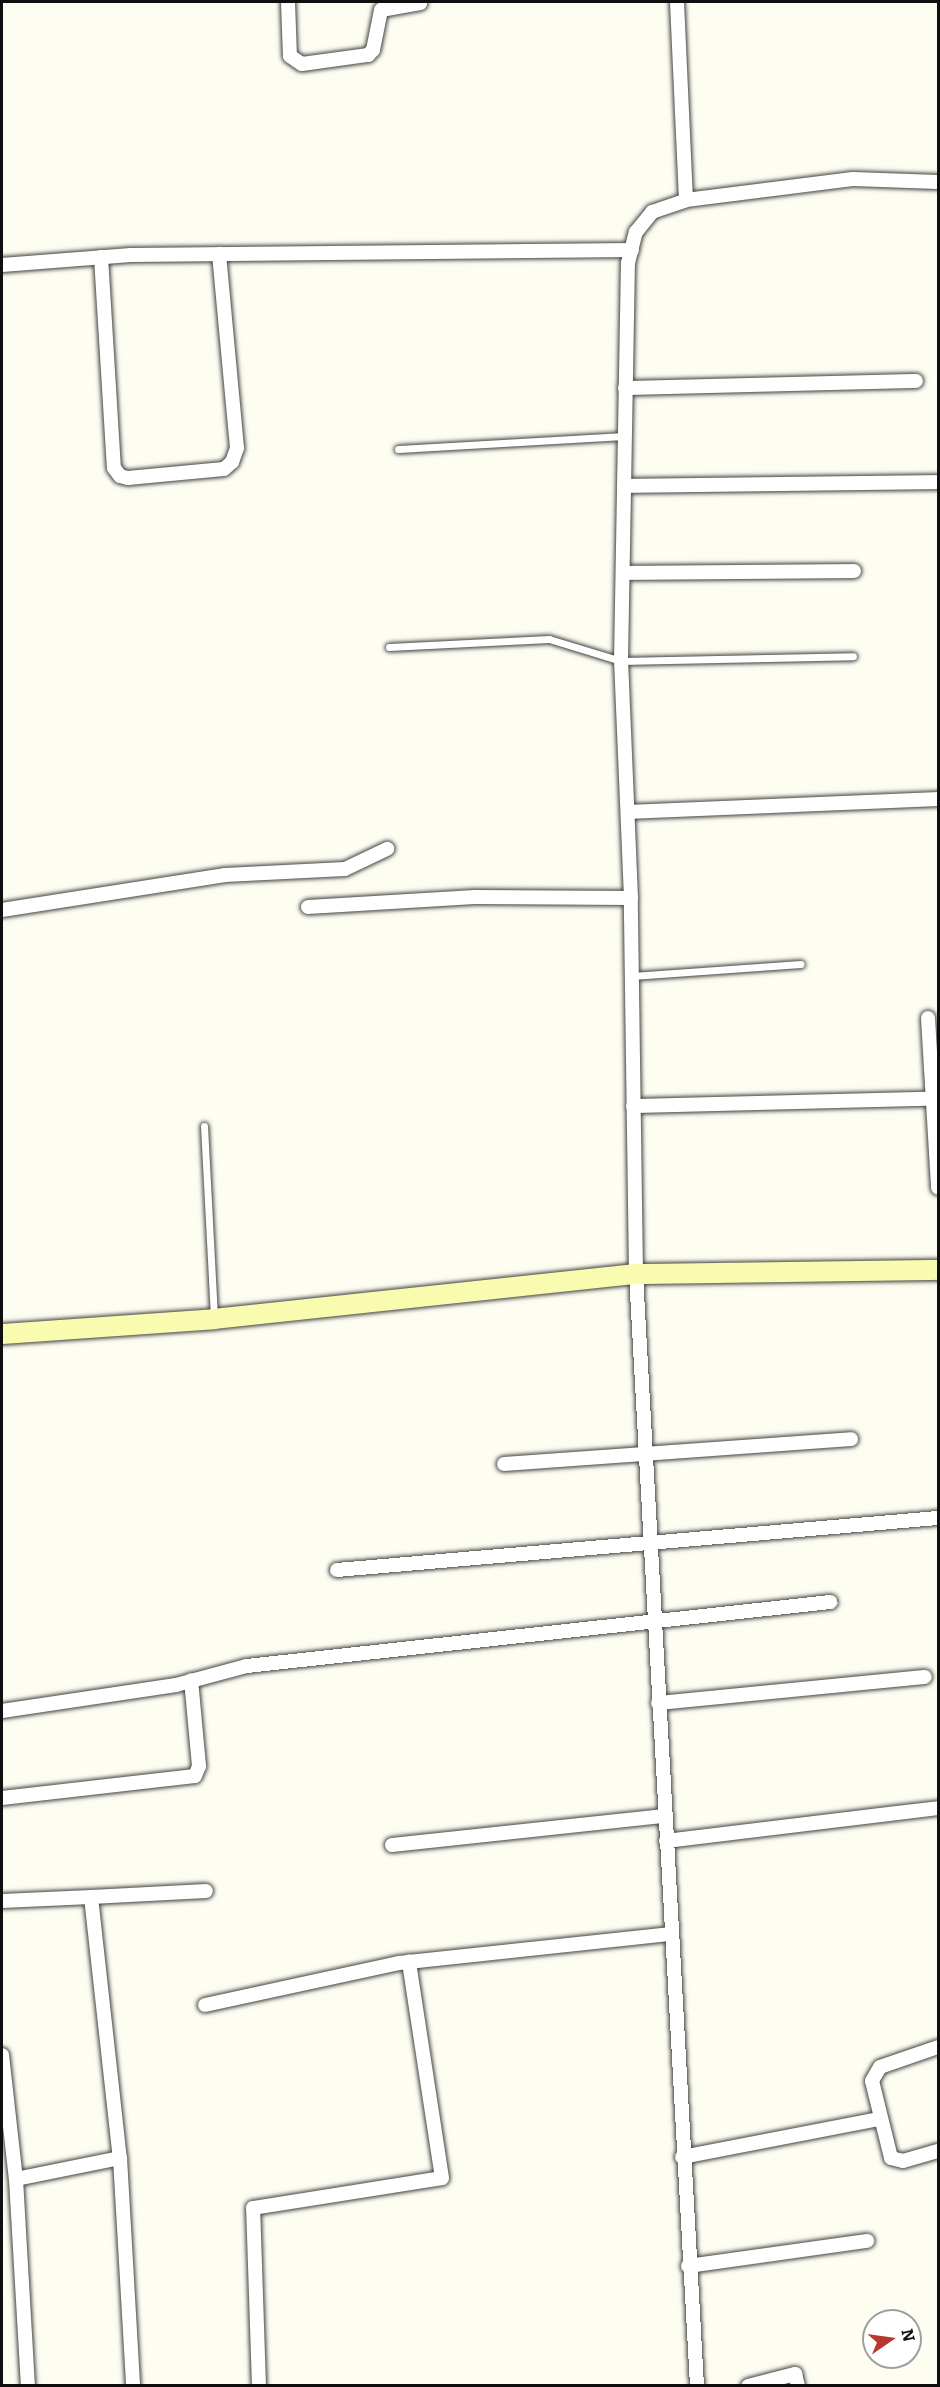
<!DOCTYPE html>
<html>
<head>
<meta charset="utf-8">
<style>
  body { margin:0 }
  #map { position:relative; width:940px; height:2387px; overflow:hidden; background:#fefdf1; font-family:Bitter,serif }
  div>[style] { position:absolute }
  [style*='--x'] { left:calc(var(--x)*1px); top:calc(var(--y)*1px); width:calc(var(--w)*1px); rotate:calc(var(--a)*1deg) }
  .roads { filter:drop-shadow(0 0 2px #424242) drop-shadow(0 0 2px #424242) }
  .lane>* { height:7px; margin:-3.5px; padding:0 3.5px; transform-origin:3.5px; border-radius:3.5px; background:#fff }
  .street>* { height:14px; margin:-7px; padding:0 7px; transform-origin:7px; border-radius:7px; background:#fff }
  .secondary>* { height:20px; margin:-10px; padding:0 10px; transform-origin:10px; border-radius:10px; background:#f9fbaf }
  span { translate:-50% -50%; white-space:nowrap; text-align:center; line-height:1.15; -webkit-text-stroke:6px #fff; paint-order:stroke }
  .frame { position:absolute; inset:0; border:3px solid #0f0f0f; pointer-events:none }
  .north { position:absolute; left:862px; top:2309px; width:60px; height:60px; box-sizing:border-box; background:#fff; border:2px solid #9f9f9f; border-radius:50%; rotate:77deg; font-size:16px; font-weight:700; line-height:24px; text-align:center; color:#0f0f0f }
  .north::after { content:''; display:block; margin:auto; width:21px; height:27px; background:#b9382d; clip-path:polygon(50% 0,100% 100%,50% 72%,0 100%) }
</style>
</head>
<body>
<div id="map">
  <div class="roads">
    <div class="lane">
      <i style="--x:398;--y:449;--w:227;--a:-3.3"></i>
      <i style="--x:389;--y:647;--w:160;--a:-2.9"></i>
      <i style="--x:549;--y:639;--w:75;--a:17"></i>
      <i style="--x:621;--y:661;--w:232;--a:-1.2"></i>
      <i style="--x:632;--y:976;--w:169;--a:-4.1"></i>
      <i style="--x:204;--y:1126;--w:192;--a:87"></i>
    </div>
    <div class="street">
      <i style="--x:288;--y:2;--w:54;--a:87.9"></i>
      <i style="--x:290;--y:56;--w:14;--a:34"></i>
      <i style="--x:302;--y:64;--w:67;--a:-7.8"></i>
      <i style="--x:368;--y:55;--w:7;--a:-45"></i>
      <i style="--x:373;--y:50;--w:41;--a:-78.7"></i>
      <i style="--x:381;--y:10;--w:40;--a:-10"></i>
      <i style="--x:677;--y:2;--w:198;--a:87.4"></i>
      <i style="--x:101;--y:257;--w:211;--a:86.5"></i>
      <i style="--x:114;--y:468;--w:10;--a:53"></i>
      <i style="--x:120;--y:476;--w:8;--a:14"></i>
      <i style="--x:128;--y:478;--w:96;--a:-5.4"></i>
      <i style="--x:224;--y:469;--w:11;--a:-41"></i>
      <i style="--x:232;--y:462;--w:15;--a:-70"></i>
      <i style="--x:237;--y:448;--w:195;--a:-95.3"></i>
      <i style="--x:2;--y:265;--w:129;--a:-4.4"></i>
      <i style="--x:131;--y:255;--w:501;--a:-0.57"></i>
      <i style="--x:625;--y:388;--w:291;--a:-1.4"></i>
      <i style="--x:624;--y:486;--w:314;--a:-0.7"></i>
      <i style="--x:623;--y:573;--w:231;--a:-0.5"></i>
      <i style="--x:628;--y:812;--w:310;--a:-2.4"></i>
      <i style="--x:308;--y:907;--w:167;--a:-3.4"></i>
      <i style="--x:475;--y:897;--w:156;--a:0.4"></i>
      <i style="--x:2;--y:910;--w:226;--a:-8.9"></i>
      <i style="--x:225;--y:875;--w:120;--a:-2.9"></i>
      <i style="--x:345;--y:869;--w:47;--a:-25.5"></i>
      <i style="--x:928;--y:1018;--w:170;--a:86.6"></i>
      <i style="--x:633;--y:1106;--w:297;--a:-1.4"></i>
      <i style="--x:504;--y:1464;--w:348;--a:-4.1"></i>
      <i style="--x:337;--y:1570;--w:603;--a:-4.95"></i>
      <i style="--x:658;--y:1703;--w:268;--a:-5.6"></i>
      <i style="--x:2;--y:1711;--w:176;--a:-8.5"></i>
      <i style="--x:176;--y:1685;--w:73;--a:-15"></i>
      <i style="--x:247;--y:1666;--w:587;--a:-6.26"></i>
      <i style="--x:2;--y:1798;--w:194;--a:-6.5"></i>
      <i style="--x:195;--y:1776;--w:11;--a:-68"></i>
      <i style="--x:199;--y:1766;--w:86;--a:-95.3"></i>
      <i style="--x:666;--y:1841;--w:274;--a:-6.9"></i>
      <i style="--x:392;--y:1845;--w:274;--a:-6.1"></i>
      <i style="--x:91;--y:1897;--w:115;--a:-3"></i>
      <i style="--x:2;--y:1901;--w:89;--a:-2.6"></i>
      <i style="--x:91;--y:1897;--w:263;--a:83.7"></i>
      <i style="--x:120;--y:2158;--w:228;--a:86.7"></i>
      <i style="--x:205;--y:2005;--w:198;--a:-12.2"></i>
      <i style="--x:399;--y:1963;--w:274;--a:-6.1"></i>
      <i style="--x:938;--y:2047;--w:61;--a:161"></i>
      <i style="--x:880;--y:2067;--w:16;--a:120"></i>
      <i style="--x:872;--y:2081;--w:79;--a:76.1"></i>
      <i style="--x:891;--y:2158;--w:12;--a:14"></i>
      <i style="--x:903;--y:2161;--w:36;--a:-16"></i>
      <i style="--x:2;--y:2055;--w:125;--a:83.6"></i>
      <i style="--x:16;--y:2179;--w:207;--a:86.7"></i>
      <i style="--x:682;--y:2157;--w:202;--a:-10.9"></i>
      <i style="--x:16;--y:2179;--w:106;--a:-11.4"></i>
      <i style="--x:688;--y:2266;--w:181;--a:-8"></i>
      <i style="--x:259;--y:2386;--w:178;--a:-91.9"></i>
      <i style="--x:253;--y:2208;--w:191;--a:-9"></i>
      <i style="--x:442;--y:2178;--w:219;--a:-98.7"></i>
      <i style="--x:697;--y:2386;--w:1114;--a:-93.14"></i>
      <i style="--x:636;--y:1274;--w:376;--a:-90.8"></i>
      <i style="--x:631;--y:898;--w:237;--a:-92.4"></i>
      <i style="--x:621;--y:661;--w:398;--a:-89"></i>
      <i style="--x:628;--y:263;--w:32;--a:-76"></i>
      <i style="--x:636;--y:232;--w:26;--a:-51"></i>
      <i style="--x:652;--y:212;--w:36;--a:-19"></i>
      <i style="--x:686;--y:200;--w:168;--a:-7.2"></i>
      <i style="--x:853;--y:179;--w:85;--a:2"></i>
      <i style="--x:748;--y:2386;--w:49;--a:-14.3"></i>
      <i style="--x:795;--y:2374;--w:12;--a:76"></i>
    </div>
    <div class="secondary">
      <i style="--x:2;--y:1334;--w:213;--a:-4"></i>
      <i style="--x:214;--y:1319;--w:424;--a:-6.1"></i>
      <i style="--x:636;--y:1274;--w:302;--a:-0.8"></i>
    </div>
  </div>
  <div class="frame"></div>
  <div class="north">N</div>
</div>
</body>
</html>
